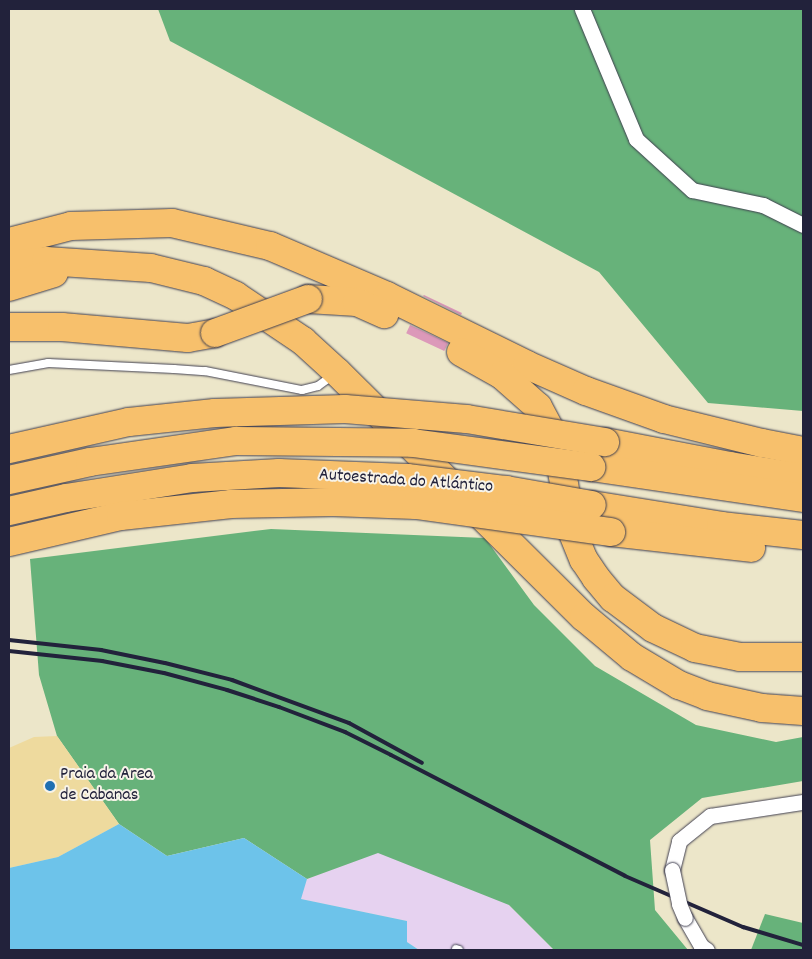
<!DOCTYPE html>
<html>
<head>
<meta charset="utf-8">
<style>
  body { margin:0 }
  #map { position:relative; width:812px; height:959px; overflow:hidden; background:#ece6c9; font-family:Dekko,sans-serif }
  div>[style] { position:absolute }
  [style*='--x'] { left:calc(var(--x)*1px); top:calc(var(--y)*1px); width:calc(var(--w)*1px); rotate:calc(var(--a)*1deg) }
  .built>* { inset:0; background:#e6d2f0 }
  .forest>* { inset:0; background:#67b27a }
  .sand>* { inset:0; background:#eeda9e }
  .water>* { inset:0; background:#6dc3ea }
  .building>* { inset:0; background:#dc99b9; transform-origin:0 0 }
  .roads { filter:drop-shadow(0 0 1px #403f50) drop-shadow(0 0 1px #403f50) }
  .lane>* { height:8px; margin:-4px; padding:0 4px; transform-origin:4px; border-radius:4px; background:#fff }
  .street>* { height:15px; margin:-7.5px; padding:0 7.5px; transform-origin:7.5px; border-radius:7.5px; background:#fff }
  .highway>* { height:28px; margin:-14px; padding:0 14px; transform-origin:14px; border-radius:14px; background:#f7c06c }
  .rail>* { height:4px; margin:-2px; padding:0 2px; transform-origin:2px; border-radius:2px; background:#22223b }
  .bridges { filter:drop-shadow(0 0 1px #403f50) drop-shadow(0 0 1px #403f50) }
  .street-bridge>* { height:15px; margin:-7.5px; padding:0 7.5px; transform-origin:7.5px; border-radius:7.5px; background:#fff }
  .highway-bridge>* { height:28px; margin:-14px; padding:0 14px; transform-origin:14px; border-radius:14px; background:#f7c06c }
  .dots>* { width:14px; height:14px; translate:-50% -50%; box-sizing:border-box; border:2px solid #f7f3e8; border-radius:50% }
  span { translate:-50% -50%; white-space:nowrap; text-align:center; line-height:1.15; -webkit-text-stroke:4px #f7f3e8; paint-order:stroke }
  .street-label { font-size:18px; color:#22223b }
  .poi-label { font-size:18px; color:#22223b }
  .left { translate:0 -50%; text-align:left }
  .frame { position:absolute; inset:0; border:10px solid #22223b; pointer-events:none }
</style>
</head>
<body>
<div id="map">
  <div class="built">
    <i style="clip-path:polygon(378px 852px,508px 904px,554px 950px,419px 950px,407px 942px,407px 921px,300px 899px,307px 879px)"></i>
  </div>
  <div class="forest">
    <i style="clip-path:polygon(158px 9px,803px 9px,803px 411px,708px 403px,599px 272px,170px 41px)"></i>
    <i style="clip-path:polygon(271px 529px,485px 538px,534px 605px,595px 666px,696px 725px,776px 742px,803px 737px,803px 781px,702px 798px,650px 840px,655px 910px,688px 950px,554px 950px,509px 905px,378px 853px,307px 879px,244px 838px,167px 856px,119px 824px,57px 736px,39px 675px,30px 559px)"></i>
    <i style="clip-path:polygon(765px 914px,803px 923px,803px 950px,751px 950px)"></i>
  </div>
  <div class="sand">
    <i style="clip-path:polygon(57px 736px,119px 824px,58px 857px,9px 868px,9px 748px,34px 737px)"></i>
  </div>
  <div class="water">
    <i style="clip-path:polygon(119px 824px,167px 856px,244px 838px,307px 879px,301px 899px,407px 921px,407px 942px,419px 950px,9px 950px,9px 868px,58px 857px)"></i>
  </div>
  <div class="building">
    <i style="clip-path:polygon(424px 295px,462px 313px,461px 315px,423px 296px)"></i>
    <i style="left:410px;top:325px;width:42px;height:9px;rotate:25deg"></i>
  </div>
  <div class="roads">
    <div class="lane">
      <i style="--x:9;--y:370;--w:40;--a:-10"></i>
      <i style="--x:48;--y:363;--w:126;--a:2.7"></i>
      <i style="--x:174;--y:369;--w:31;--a:4"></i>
      <i style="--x:205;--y:371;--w:99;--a:11.1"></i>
      <i style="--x:302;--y:390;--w:16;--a:-14"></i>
      <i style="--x:318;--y:386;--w:17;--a:-36"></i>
      <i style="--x:456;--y:949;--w:3;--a:18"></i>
    </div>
    <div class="street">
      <i style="--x:582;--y:9;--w:141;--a:67.4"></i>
      <i style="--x:636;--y:139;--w:76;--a:42.3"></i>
      <i style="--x:692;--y:190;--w:73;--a:11.9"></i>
      <i style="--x:763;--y:205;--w:45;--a:26.6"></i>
      <i style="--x:672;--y:870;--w:30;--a:-76"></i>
      <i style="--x:679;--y:841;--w:40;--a:-39"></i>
      <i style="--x:710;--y:816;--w:94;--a:-8.6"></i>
      <i style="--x:685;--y:918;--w:32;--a:60"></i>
      <i style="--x:701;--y:946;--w:7;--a:34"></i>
    </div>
    <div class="highway">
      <i style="--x:9;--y:242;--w:64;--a:-14.5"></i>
      <i style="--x:71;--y:226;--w:101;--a:-1.7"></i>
      <i style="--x:172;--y:223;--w:101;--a:13.2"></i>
      <i style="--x:270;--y:246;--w:127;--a:23.1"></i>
      <i style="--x:387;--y:296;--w:156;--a:26.2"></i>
      <i style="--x:527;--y:365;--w:64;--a:23.8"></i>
      <i style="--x:586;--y:391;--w:83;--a:19.7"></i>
      <i style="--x:664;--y:419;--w:101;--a:13.8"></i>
      <i style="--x:762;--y:443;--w:42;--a:11"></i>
      <i style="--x:9;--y:265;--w:37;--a:-6"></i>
      <i style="--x:46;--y:261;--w:105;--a:3.8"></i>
      <i style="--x:151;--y:268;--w:55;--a:13.8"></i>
      <i style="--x:204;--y:281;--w:35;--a:25"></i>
      <i style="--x:236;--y:296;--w:81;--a:33.9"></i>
      <i style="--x:303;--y:341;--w:46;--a:42.4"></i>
      <i style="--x:337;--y:372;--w:348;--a:44.8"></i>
      <i style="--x:584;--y:617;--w:62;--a:39.8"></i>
      <i style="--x:632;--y:657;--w:55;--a:30.8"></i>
      <i style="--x:679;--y:685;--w:30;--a:21"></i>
      <i style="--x:707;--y:696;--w:56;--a:12.3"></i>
      <i style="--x:762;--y:708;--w:41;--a:4.2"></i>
      <i style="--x:9;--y:287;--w:47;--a:-17.3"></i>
      <i style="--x:308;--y:299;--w:49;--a:3.5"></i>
      <i style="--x:357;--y:302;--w:30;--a:24"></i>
      <i style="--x:9;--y:327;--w:53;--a:0"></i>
      <i style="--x:62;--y:327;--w:126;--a:5"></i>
      <i style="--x:188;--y:338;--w:27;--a:-10"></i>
      <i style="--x:461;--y:352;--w:47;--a:29.3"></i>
      <i style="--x:502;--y:375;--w:48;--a:41.6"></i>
      <i style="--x:538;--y:407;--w:40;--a:62"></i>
      <i style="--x:557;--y:442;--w:90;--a:80.4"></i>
      <i style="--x:572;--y:531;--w:31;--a:68"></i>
      <i style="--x:584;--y:560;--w:22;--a:56"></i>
      <i style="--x:596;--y:578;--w:26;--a:50"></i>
      <i style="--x:613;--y:598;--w:50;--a:36.9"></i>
      <i style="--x:653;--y:628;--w:47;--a:25.5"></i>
      <i style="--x:695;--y:648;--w:46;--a:11.3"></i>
      <i style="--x:740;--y:657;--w:63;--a:0"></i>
      <i style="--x:605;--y:442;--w:127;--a:10.9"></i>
      <i style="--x:730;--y:466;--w:74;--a:9.3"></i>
      <i style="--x:591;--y:467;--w:214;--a:8.3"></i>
      <i style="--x:592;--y:505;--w:131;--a:9.2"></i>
      <i style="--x:721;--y:526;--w:82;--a:6.3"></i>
      <i style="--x:611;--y:532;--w:141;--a:6.5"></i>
    </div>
  </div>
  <div class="rail">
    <i style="--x:9;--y:640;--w:93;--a:6.2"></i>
    <i style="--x:101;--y:650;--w:65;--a:11.5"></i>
    <i style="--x:165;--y:663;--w:69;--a:14.2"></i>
    <i style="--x:232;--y:680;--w:125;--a:20.2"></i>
    <i style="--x:349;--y:723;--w:83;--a:28.7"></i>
    <i style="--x:9;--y:651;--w:94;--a:6.1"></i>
    <i style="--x:102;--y:661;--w:63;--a:11"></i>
    <i style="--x:164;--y:673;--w:65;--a:15.1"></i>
    <i style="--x:227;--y:690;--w:55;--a:18.1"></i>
    <i style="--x:279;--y:707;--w:71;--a:20.7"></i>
    <i style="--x:345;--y:732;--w:51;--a:26.6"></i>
    <i style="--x:391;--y:755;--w:263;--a:27.3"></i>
    <i style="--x:625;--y:876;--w:129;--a:23.4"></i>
    <i style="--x:743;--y:927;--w:63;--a:16.7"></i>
  </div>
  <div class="bridges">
    <div class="street-bridge">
      <i style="--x:672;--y:870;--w:35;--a:78"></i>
      <i style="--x:679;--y:904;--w:15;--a:67"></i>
    </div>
    <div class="highway-bridge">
      <i style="--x:215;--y:333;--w:99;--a:-20.1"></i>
      <i style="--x:9;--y:449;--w:123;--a:-12.7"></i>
      <i style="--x:129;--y:422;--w:86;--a:-6"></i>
      <i style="--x:215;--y:413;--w:130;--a:-1.8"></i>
      <i style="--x:345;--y:409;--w:122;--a:4.7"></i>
      <i style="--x:467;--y:419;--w:140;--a:9.5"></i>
      <i style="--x:9;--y:480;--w:83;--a:-12.5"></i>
      <i style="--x:90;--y:462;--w:148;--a:-8.2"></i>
      <i style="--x:236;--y:441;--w:177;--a:0.6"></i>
      <i style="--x:413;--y:443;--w:180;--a:7.7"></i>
      <i style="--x:9;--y:511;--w:58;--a:-12.8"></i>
      <i style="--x:66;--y:498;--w:128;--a:-9"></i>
      <i style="--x:192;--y:478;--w:87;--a:-3.3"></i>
      <i style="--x:279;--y:473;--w:128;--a:2.2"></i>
      <i style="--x:407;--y:478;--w:100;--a:6.9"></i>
      <i style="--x:506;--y:490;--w:87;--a:9.9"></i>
      <i style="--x:9;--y:542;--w:115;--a:-13.1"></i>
      <i style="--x:121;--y:516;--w:111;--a:-6.2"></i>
      <i style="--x:231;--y:504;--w:102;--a:-1.1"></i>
      <i style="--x:333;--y:502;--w:83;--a:2.1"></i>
      <i style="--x:416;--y:505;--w:197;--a:7.9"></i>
    </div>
  </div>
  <div class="dots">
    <i style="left:50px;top:786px;background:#1f6fb2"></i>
  </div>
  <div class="street-label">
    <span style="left:406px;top:482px;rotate:4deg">Autoestrada do Atlántico</span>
  </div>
  <div class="poi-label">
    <span class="left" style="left:60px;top:786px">Praia da Area<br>de Cabanas</span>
  </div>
  <div class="frame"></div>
</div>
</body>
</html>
